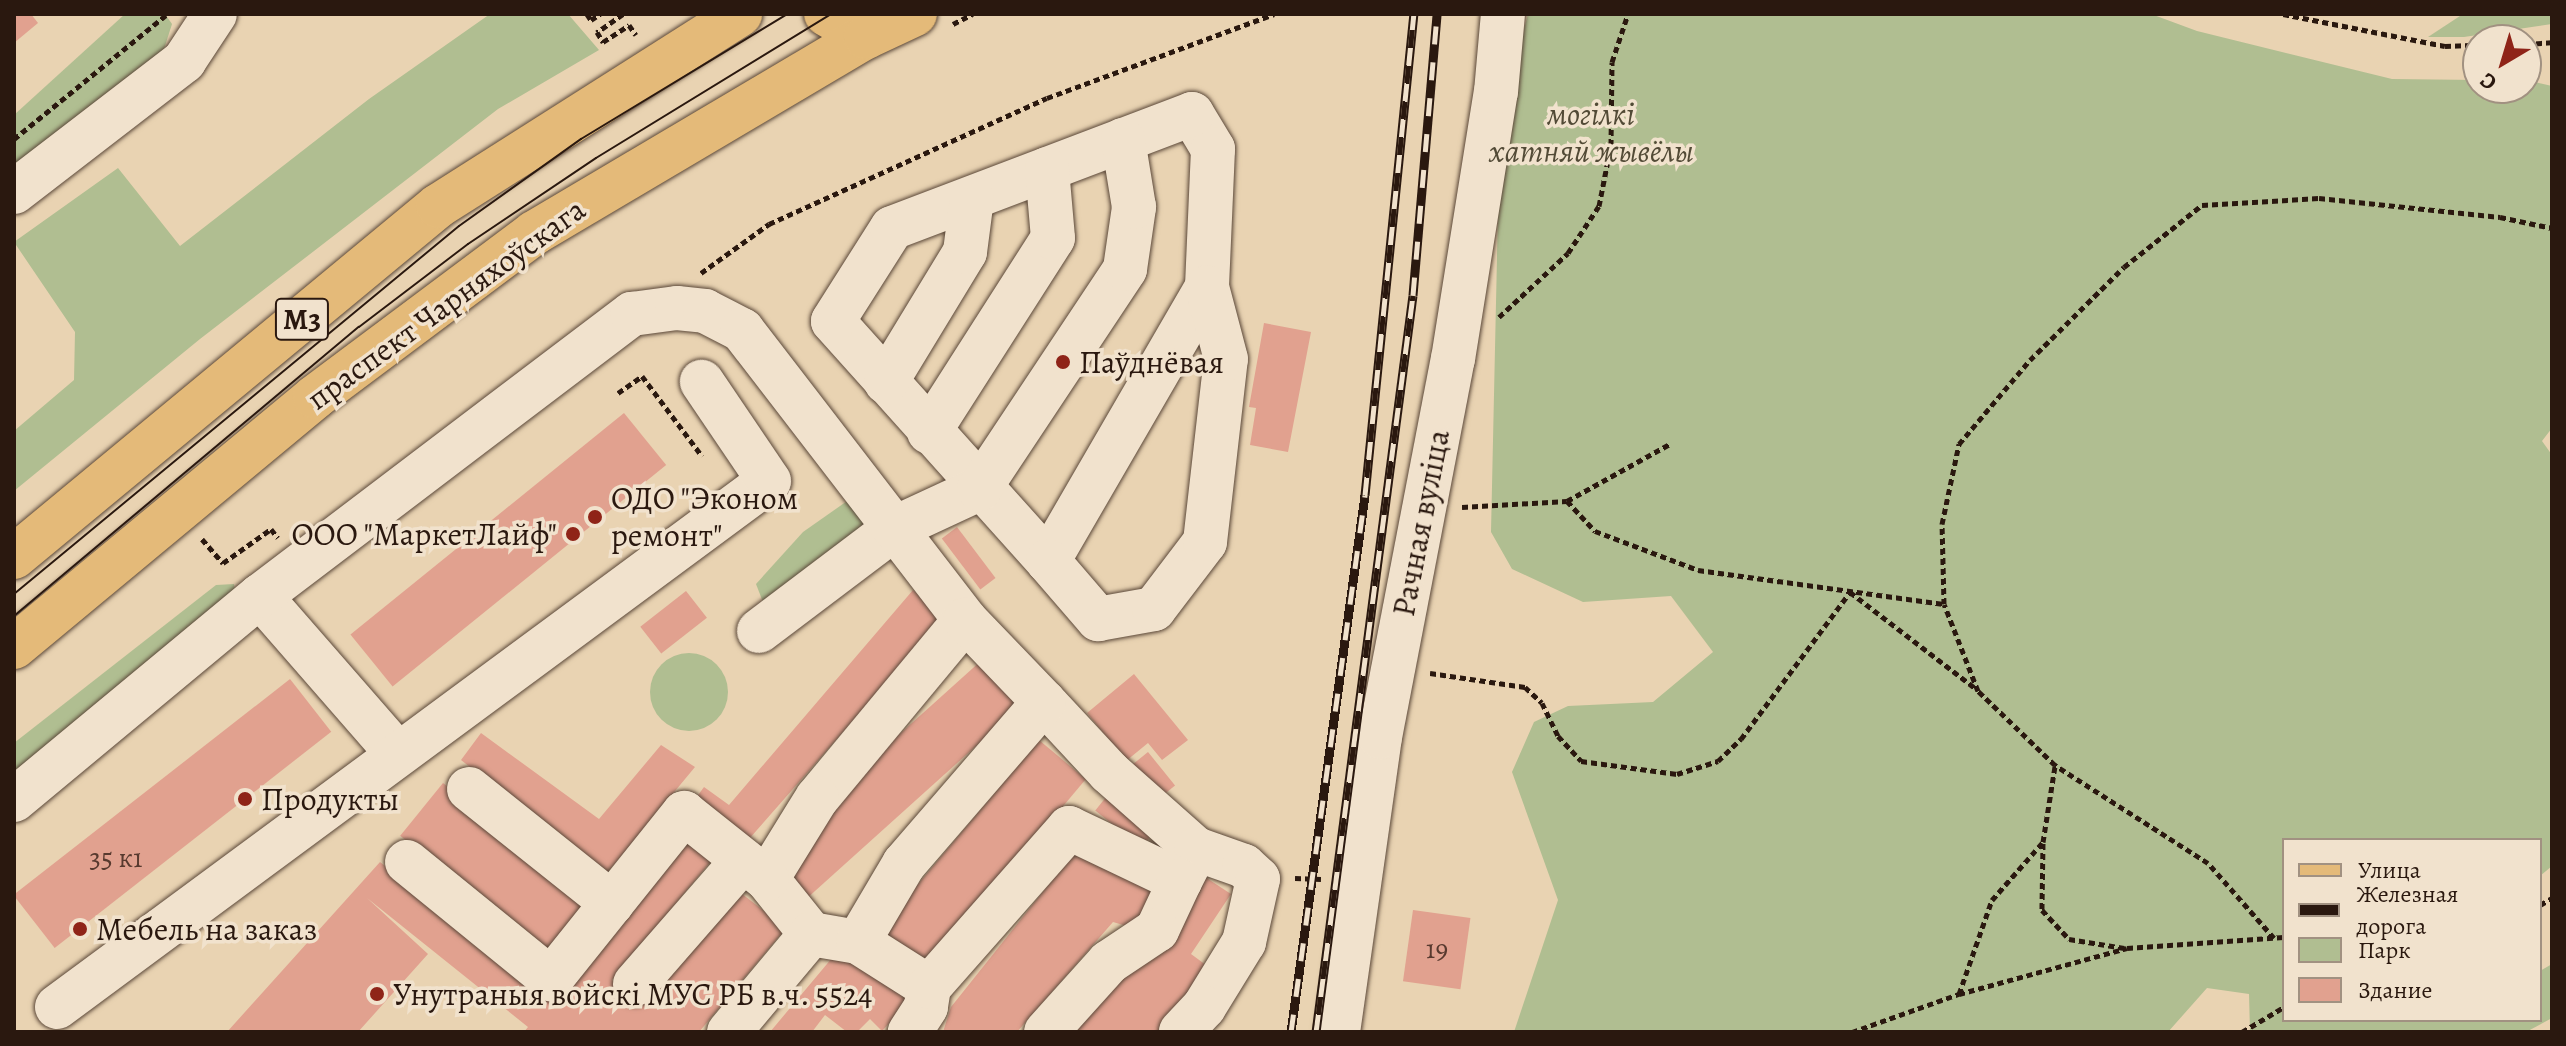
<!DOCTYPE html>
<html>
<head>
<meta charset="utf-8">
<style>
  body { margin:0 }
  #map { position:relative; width:2566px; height:1046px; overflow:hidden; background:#e9d3b2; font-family:Alegreya,serif }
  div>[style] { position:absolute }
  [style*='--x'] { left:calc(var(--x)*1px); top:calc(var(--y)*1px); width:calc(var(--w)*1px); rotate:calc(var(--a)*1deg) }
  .green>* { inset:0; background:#b0be91 }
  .round { border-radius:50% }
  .building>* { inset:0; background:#e1a18f; transform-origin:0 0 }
  .path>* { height:5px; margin-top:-2.5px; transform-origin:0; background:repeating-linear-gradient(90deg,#2a180f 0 6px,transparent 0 10px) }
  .roads { filter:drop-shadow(0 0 2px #5a4738) drop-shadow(0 0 2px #5a4738) }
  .minor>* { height:44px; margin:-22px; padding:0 22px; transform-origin:22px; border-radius:22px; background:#f1e2cd }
  .major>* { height:44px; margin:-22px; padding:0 22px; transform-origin:22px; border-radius:22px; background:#e4ba79 }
  .tram>* { height:2px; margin:-1px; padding:0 1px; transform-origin:1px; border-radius:1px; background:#2a180f }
  .rail>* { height:9px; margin-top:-4.5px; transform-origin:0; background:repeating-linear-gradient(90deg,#f1e2cd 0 18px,#2a180f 0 36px); box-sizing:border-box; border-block:2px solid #2a180f }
  .dots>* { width:22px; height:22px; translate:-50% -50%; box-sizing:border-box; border:4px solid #f1e2cd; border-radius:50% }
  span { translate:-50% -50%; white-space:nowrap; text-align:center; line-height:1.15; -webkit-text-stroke:7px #f1e2cd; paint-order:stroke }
  .number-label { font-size:28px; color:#583a2f }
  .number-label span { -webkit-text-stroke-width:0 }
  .shield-label span { padding:2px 6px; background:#f1e2cd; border:2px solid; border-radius:6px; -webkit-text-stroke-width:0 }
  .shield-label { font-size:30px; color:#2a180f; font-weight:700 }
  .park-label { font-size:32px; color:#524a36; font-style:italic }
  .street-label { font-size:32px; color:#2a180f }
  .poi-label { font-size:32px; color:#2a180f }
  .left { translate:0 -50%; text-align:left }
  .right { translate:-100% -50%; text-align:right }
  .frame { position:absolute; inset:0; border:16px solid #2a180f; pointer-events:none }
  .legend { position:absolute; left:2282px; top:838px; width:260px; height:184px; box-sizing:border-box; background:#f1e2cd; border:2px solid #a19181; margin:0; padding:10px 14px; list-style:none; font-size:24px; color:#2a180f }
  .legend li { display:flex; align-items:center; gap:16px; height:40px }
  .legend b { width:40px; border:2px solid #a19181 }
  .north { position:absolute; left:2462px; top:24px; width:80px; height:80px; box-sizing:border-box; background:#f1e2cd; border:2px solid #a19181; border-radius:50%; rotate:218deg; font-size:22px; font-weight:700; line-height:32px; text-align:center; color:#2a180f }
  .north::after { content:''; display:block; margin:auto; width:28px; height:36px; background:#8f2418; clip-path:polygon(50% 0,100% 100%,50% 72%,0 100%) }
</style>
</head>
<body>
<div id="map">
  <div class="green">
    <i style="clip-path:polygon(125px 14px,165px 14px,172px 24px,164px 49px,14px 174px,14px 115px)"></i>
    <i style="clip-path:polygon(490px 14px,568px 14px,599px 50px,498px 109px,200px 339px,14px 491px,14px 431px,74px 380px,75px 332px,14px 242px,118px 168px,180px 246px,369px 99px)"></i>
    <i style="clip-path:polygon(1528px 14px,2151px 14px,2197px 31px,2392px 79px,2478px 80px,2478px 88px,2526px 88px,2526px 80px,2552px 86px,2552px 428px,2542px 441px,2552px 455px,2552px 866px,2540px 876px,2540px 840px,2284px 840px,2284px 1020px,2540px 1020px,2540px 971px,2552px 964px,2552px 1018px,2526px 1032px,2250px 1032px,2249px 994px,2207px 988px,2168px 1032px,1514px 1032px,1558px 900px,1512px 772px,1534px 722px,1568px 706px,1653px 702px,1713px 652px,1671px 596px,1583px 602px,1512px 569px,1491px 532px,1500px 119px)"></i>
    <i style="clip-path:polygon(2463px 14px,2552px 14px,2552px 24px,2464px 37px,2428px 37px)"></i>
    <i style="clip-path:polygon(850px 499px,872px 523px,766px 610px,756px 584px,803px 532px)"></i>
    <i style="clip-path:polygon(234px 584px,236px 598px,14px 788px,14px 743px,216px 585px)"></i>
    <i class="round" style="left:650px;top:653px;width:78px;height:78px"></i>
  </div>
  <div class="building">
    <i style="clip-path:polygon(14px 14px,31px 14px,38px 23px,14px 43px)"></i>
    <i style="clip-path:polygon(1264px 323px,1311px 332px,1288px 452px,1250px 445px,1256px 408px,1249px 407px)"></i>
    <i style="left:624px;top:413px;width:67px;height:352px;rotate:51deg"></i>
    <i style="left:957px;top:527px;width:64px;height:19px;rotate:53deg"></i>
    <i style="clip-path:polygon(913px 590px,943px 618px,742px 847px,690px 806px,704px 787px,729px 805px)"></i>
    <i style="left:686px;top:591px;width:34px;height:58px;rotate:52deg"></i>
    <i style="left:983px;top:659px;width:60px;height:289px;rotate:48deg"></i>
    <i style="clip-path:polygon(1134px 674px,1188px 740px,1162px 760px,1148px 743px,1126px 761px,1087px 713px)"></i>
    <i style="left:290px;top:679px;width:67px;height:351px;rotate:52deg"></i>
    <i style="clip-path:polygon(481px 733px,599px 819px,661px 745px,695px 767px,607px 873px,461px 760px)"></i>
    <i style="left:1039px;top:740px;width:61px;height:251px;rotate:40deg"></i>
    <i style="left:1148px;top:752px;width:43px;height:20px;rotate:51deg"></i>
    <i style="left:443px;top:783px;width:190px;height:68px;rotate:39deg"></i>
    <i style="left:1111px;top:791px;width:59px;height:25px;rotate:39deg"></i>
    <i style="clip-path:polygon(687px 840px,712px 860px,612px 980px,641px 1004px,737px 890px,786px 928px,699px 1032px,524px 1032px,528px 1027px,367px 898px,428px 954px,358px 1032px,227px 1032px,380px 862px,551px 999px)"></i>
    <i style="clip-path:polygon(1073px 854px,1104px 869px,1160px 886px,1137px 929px,1113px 922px,1017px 1032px,943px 1032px,951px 1007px)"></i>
    <i style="clip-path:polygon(1205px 877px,1231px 894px,1191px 954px,1210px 968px,1157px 1032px,1070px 1032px)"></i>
    <i style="left:1413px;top:910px;width:58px;height:72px;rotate:8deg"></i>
    <i style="clip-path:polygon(837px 952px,913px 997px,882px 1031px,870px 1019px,857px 1032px,847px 1032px,825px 1015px,812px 1032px,770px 1032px)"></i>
  </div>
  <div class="path">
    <i style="--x:587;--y:14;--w:7;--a:56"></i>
    <i style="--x:591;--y:20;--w:11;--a:-34"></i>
    <i style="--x:623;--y:14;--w:32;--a:145"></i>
    <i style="--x:597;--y:32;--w:12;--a:59"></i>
    <i style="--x:603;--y:42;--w:31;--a:-33"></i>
    <i style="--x:629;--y:25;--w:12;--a:55"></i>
    <i style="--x:2283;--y:14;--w:165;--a:11.2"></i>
    <i style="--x:2445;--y:46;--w:33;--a:-2"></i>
    <i style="--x:953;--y:24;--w:22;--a:-27"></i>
    <i style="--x:2526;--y:44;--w:26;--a:-4"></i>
    <i style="--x:14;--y:139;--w:196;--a:-39.2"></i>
    <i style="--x:701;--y:273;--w:84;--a:-35.8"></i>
    <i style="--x:769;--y:224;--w:305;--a:-24.4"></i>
    <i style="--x:1047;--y:98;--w:242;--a:-20.3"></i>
    <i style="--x:1499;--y:317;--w:94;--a:-42.8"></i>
    <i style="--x:1568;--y:253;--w:56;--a:-56.6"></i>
    <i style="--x:1599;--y:206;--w:62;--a:-78.9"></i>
    <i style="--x:1611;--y:145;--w:83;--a:-89.3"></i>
    <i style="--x:1612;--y:62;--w:51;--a:-71.6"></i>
    <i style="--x:618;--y:393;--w:29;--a:-35"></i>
    <i style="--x:642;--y:376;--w:100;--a:53.1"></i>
    <i style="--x:1567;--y:501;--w:41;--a:47"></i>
    <i style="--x:1595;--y:531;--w:110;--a:20.7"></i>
    <i style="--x:1698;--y:570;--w:248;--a:7.9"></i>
    <i style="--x:1462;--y:507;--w:105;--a:-3.3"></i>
    <i style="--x:1567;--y:501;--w:118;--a:-29"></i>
    <i style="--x:202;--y:539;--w:32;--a:49"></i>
    <i style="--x:223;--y:563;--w:59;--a:-35.3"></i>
    <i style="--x:271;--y:529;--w:11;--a:52"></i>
    <i style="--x:1430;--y:673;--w:96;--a:8.4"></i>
    <i style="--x:1525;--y:687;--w:23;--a:43"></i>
    <i style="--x:1542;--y:703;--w:37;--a:64"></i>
    <i style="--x:1558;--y:736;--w:34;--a:47"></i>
    <i style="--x:1581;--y:761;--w:97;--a:7.7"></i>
    <i style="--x:1677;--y:774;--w:43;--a:-17.6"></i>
    <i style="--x:1718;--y:761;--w:32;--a:-44"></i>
    <i style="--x:1741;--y:739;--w:183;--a:-53.4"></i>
    <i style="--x:1850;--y:592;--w:158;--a:37.5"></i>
    <i style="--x:2043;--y:843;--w:67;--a:90.9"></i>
    <i style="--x:2042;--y:910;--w:40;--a:47"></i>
    <i style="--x:2069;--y:939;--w:56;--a:9.3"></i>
    <i style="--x:1295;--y:878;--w:26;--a:2"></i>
    <i style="--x:2540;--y:905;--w:14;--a:-30"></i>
    <i style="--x:2274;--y:938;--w:100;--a:-131.3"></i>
    <i style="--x:2208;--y:863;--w:182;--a:-147.4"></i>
    <i style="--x:2055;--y:765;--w:107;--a:-136.1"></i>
    <i style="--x:1978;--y:691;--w:93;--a:-111.3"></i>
    <i style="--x:1944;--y:604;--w:80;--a:-91.4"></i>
    <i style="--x:1942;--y:524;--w:82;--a:-78"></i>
    <i style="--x:1959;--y:444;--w:110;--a:-49.8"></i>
    <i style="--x:2030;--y:360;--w:132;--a:-44.7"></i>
    <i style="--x:2124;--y:267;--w:100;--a:-38.5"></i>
    <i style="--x:2202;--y:205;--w:117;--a:-3.4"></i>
    <i style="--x:2319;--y:198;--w:182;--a:6"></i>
    <i style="--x:2500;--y:217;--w:53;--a:11.9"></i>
    <i style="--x:1959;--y:994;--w:100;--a:-70.7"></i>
    <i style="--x:1992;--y:900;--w:77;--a:-48.7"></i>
    <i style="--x:2043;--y:842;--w:77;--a:-81"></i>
    <i style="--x:1852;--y:1032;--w:114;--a:-19.6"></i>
    <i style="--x:1959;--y:994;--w:174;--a:-15.3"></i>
    <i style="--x:2127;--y:948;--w:157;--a:-4"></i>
    <i style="--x:2242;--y:1032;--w:49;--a:-30.8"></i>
  </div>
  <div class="roads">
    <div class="minor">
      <i style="--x:1192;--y:114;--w:41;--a:59"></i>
      <i style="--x:1213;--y:149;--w:138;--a:92.5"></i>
      <i style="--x:1207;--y:287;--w:317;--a:120.1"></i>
      <i style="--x:1048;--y:561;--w:322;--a:-131.9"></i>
      <i style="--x:833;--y:321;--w:110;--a:-57.6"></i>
      <i style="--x:892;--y:228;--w:321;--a:-20.8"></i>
      <i style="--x:14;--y:192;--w:215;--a:-37.6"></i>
      <i style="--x:184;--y:61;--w:56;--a:-56.6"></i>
      <i style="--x:886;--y:382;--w:152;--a:-58.7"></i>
      <i style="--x:965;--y:252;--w:54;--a:-82.6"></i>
      <i style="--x:929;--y:432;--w:230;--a:-57.4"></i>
      <i style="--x:1053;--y:238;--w:69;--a:-95"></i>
      <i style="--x:1048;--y:561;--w:77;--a:49.2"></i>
      <i style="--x:1098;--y:619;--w:57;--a:-10.1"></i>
      <i style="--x:1154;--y:609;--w:84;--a:-52.7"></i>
      <i style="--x:1205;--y:542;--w:184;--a:-83.5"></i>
      <i style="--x:1226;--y:359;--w:74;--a:-104.8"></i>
      <i style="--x:260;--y:596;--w:207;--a:48.9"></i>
      <i style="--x:759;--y:631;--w:171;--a:-37.1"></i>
      <i style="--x:895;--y:528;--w:93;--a:-24.9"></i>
      <i style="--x:979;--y:489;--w:264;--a:-56.4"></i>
      <i style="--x:1125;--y:269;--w:63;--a:-81.7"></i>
      <i style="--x:1134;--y:207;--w:68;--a:-99.3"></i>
      <i style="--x:1044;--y:702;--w:96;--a:47.1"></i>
      <i style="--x:1109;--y:772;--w:116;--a:41.5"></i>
      <i style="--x:469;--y:789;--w:183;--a:38.6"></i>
      <i style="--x:14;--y:800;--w:320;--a:-39.7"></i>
      <i style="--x:260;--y:596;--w:467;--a:-37.2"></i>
      <i style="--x:632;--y:314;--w:45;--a:-7.6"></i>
      <i style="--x:677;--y:308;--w:28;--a:6"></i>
      <i style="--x:705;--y:311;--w:42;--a:27.2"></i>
      <i style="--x:742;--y:330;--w:366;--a:52.4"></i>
      <i style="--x:965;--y:620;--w:231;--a:129.7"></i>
      <i style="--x:817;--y:798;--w:95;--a:121.7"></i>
      <i style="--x:767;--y:879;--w:70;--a:51.3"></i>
      <i style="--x:811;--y:934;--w:48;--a:9.7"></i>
      <i style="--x:858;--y:942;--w:84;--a:32.4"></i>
      <i style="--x:929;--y:987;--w:20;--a:99"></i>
      <i style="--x:926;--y:1007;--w:30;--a:123"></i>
      <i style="--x:407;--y:862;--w:186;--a:39.1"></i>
      <i style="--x:551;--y:979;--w:213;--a:-51.3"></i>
      <i style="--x:684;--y:813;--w:106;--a:38.5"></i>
      <i style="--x:1180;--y:881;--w:36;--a:-63"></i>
      <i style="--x:1196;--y:849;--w:51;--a:19.5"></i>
      <i style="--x:1244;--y:866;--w:19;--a:43"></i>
      <i style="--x:1258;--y:879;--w:65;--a:102.5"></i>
      <i style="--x:1244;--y:942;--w:76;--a:121.6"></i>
      <i style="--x:1204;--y:1007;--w:34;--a:133"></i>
      <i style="--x:858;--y:942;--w:91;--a:-59.5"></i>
      <i style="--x:904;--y:864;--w:214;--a:-49.2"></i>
      <i style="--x:1044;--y:702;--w:114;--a:-133.9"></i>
      <i style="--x:635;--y:984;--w:164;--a:-48.9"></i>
      <i style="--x:929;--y:987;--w:212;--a:-48.6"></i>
      <i style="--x:1069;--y:828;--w:123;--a:25.5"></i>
      <i style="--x:1180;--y:881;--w:54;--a:115.1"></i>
      <i style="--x:1157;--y:930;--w:58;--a:146.3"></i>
      <i style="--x:1109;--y:962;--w:94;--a:132"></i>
      <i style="--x:57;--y:1007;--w:885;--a:-36.46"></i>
      <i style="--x:769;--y:481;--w:120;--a:-124.1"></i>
      <i style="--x:729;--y:1032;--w:128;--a:-50.1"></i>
      <i style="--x:1338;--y:1032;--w:298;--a:-81.9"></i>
      <i style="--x:1380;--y:737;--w:385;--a:-79.1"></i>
      <i style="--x:1453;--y:359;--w:270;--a:-80.9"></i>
      <i style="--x:1496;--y:92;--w:78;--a:-84.9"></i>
    </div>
    <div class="major">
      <i style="--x:826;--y:14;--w:46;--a:29.9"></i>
      <i style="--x:14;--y:557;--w:550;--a:-39.62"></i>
      <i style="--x:438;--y:206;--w:358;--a:-32.4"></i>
      <i style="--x:14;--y:647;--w:391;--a:-39.7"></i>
      <i style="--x:315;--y:397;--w:274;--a:-36.8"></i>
      <i style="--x:534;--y:233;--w:386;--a:-30.6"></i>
      <i style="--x:866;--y:37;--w:54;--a:-25.1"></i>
    </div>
  </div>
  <div class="tram">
    <i style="--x:14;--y:594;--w:577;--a:-39.59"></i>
    <i style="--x:459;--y:226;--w:150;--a:-35.5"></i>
    <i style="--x:581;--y:139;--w:241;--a:-31.2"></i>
    <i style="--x:14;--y:616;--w:450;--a:-40"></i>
    <i style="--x:359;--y:327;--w:137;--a:-37.3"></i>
    <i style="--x:468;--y:244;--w:154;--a:-33.9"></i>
    <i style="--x:596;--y:158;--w:276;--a:-31.5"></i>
  </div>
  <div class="rail">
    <i style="--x:1291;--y:1032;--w:542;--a:-82.15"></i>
    <i style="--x:1365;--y:495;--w:483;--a:-84.2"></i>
    <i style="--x:1316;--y:1032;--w:743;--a:-82.5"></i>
    <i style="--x:1413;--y:295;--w:282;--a:-85.1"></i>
  </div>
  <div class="dots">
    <i style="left:1063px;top:362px;background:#8f2418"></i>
    <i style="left:595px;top:517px;background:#8f2418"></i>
    <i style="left:573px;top:534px;background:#8f2418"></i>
    <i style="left:245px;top:799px;background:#8f2418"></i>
    <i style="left:80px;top:929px;background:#8f2418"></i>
    <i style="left:377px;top:994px;background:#8f2418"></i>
  </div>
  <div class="number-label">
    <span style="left:116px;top:858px">35 к1</span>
    <span style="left:1437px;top:949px">19</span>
  </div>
  <div class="shield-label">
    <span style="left:302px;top:319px">М3</span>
  </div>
  <div class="park-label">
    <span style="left:1591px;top:133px">могілкі<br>хатняй жывёлы</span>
  </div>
  <div class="street-label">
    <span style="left:446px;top:304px;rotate:-36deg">праспект Чарняхоўскага</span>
    <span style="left:1421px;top:523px;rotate:-79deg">Рачная вуліца</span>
  </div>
  <div class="poi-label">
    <span class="left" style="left:1079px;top:362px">Паўднёвая</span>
    <span class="left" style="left:611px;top:517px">ОДО "Эконом<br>ремонт"</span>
    <span class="right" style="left:557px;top:534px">ООО "МаркетЛайф"</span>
    <span class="left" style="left:261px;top:799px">Продукты</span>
    <span class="left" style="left:96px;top:929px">Мебель на заказ</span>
    <span class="left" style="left:393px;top:994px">Унутраныя войскі МУС РБ в.ч. 5524</span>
  </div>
  <div class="frame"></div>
  <ul class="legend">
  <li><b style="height:10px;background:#e4ba79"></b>Улица</li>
  <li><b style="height:10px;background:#2a180f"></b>Железная дорога</li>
  <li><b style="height:22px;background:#b0be91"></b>Парк</li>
  <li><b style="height:22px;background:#e1a18f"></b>Здание</li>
  </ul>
  <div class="north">С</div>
</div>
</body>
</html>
